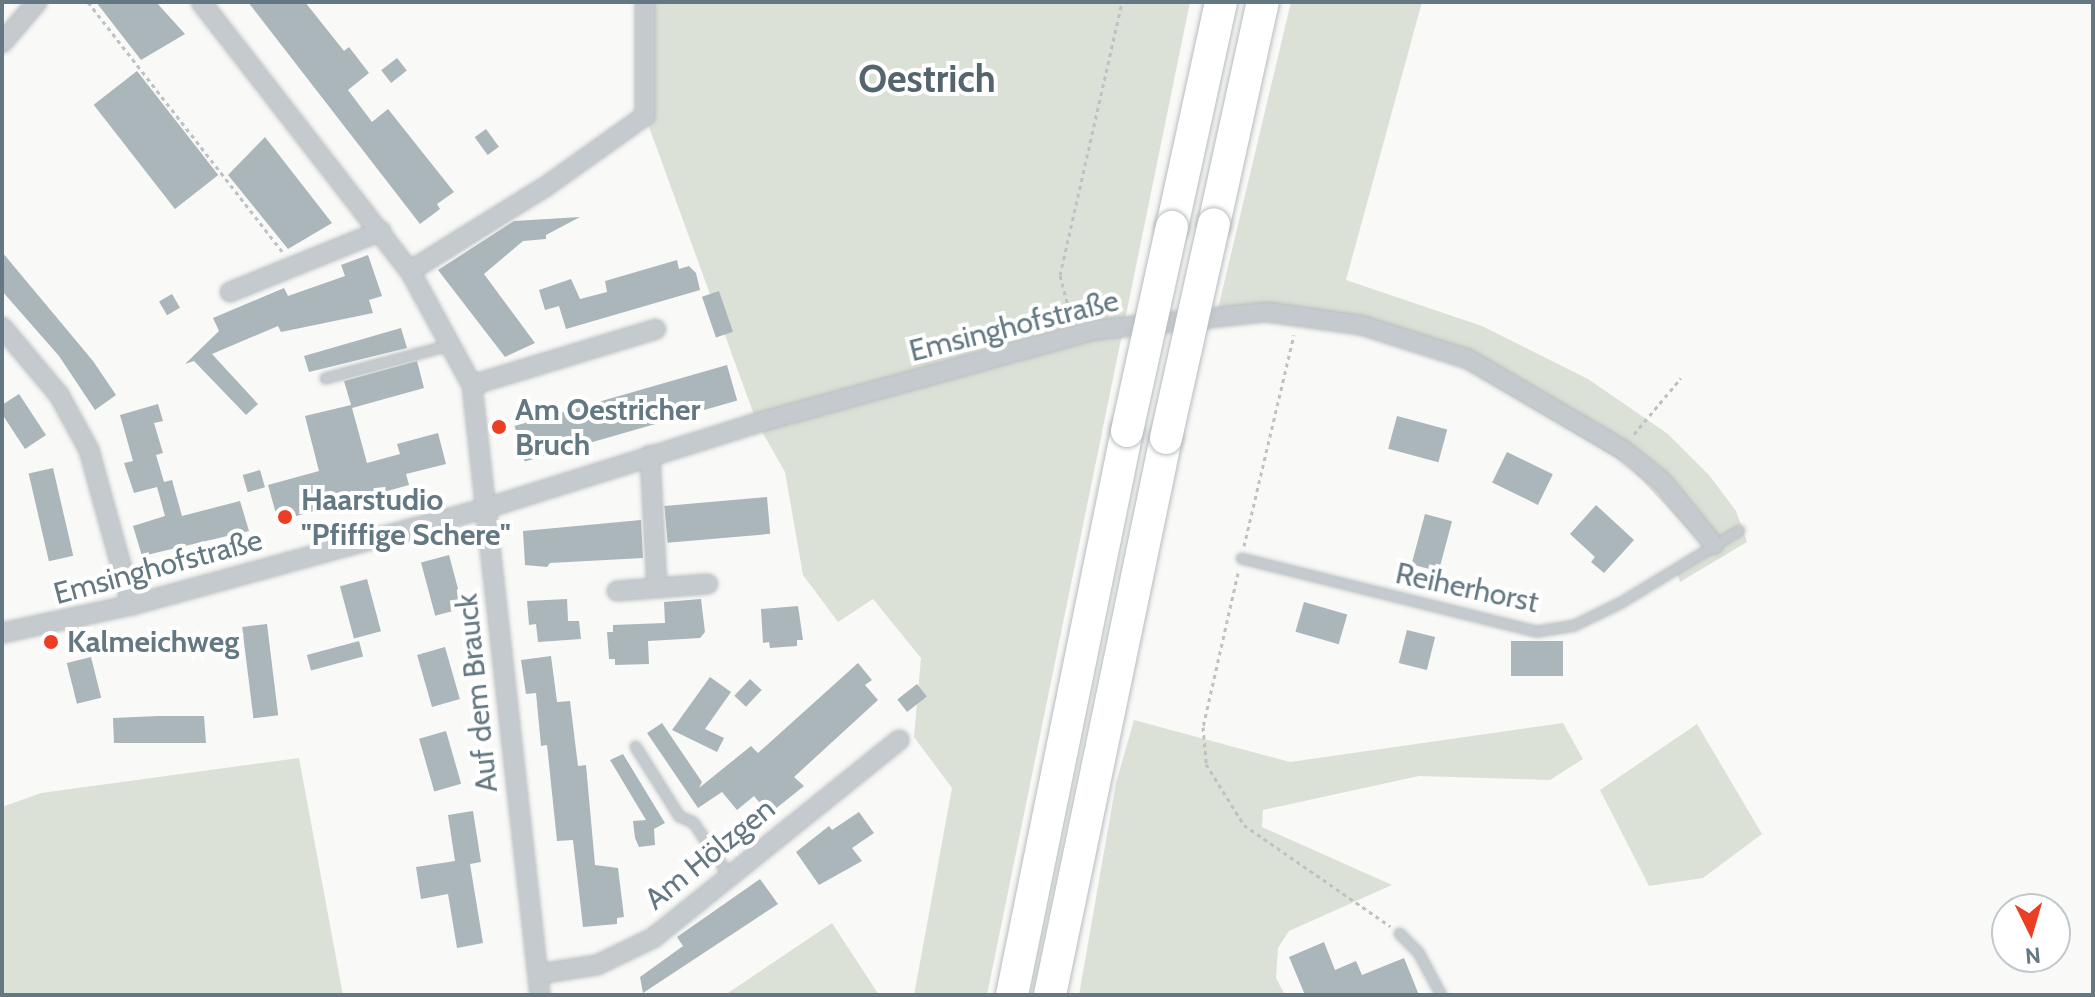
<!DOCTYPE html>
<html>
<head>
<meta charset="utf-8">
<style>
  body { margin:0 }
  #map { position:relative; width:2095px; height:997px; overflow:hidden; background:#f9f9f7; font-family:Cabin,sans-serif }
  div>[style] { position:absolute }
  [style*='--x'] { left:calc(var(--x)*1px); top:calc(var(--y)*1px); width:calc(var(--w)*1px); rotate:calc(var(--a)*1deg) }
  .green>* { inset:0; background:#dce1d7 }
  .building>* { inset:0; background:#abb6ba; transform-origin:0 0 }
  .path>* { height:3px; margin-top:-1.5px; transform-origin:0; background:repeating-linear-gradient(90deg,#bec2c4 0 4px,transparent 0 8px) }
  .roads { filter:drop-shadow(0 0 2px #b7bcbf) drop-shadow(0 0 2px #b7bcbf) }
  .lane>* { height:9px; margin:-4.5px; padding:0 4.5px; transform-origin:4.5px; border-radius:4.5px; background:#c4cacd }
  .street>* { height:18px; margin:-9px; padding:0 9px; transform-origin:9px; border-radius:9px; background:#c4cacd }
  .highway>* { height:32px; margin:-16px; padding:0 16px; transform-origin:16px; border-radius:16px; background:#fff }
  .bridges { filter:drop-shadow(0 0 2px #b7bcbf) drop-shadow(0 0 2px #b7bcbf) }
  .highway-bridge>* { height:32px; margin:-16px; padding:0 16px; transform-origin:16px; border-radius:16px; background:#fff }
  .dots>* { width:22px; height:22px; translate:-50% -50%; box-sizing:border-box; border:4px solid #fff; border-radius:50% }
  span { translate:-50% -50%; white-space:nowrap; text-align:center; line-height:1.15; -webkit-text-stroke:8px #fff; paint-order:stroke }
  .street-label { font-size:30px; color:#637883 }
  .poi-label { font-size:30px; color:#637883; font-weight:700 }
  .left { translate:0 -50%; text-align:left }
  .district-label { font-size:38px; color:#55656e; font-weight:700 }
  .frame { position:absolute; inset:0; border:4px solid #637883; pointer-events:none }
  .north { position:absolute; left:1991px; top:893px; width:80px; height:80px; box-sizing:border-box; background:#fff; border:2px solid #c1c9cd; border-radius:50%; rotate:175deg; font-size:22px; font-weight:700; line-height:32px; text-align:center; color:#637883 }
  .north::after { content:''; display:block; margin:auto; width:28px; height:36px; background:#eb3e25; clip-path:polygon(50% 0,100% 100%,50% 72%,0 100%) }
</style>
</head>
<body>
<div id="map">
  <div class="green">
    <i style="clip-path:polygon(643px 2px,1190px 2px,987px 995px,914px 995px,952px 788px,914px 737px,921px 658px,873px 599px,838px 622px,803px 575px,785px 472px,757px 423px,645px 116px)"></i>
    <i style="clip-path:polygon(1291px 2px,1422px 2px,1346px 280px,1482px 326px,1588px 379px,1668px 434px,1709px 475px,1736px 511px,1747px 542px,1680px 582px,1676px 571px,1708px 551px,1628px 465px,1458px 364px,1353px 320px,1216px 317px)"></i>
    <i style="clip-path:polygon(1134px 720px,1290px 762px,1563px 723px,1583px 759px,1550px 780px,1419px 776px,1263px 810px,1262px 827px,1392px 885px,1289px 931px,1278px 948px,1276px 978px,1285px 995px,1079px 995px,1116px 783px)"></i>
    <i style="clip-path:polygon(1697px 724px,1762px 834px,1703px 878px,1649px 886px,1600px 790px)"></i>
    <i style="clip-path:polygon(299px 758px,343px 995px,2px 995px,2px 807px,41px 793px)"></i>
    <i style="clip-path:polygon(832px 923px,879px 995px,725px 995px)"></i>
  </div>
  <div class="building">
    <i style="clip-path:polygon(96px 2px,156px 2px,185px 34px,141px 60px)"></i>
    <i style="clip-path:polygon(248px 2px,305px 2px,344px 51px,349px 47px,369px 73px,348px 90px,372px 122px,388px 109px,454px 192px,437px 204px,440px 209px,420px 224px)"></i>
    <i style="left:397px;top:58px;width:16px;height:20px;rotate:52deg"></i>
    <i style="left:137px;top:71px;width:132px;height:55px;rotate:52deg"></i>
    <i style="left:486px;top:129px;width:22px;height:14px;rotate:54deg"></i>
    <i style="clip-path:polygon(265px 137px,332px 223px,288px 249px,228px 175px)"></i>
    <i style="clip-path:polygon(580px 217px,546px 235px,546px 239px,523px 241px,484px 274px,535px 343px,505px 357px,438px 270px,514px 221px)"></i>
    <i style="clip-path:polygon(2px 252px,93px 361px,116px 395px,95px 410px,59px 356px,2px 291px)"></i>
    <i style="clip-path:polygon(368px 255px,382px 296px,369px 300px,373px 313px,281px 332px,278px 326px,212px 354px,258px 404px,246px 415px,194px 361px,185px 364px,219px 331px,213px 318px,284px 288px,288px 296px,345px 276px,341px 265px)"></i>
    <i style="clip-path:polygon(677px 260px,679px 269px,689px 266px,696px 273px,700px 290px,566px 329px,559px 306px,545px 310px,539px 290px,571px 279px,580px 299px,607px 292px,605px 281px)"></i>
    <i style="left:719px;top:291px;width:43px;height:18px;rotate:71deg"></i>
    <i style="left:172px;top:294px;width:16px;height:15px;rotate:60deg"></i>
    <i style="clip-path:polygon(401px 328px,407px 348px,309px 372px,304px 356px)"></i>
    <i style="clip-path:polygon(417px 361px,424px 388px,352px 408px,367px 463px,400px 454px,397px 444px,438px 433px,446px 464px,406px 474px,409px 485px,278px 521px,268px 485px,319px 471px,305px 416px,351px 405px,344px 381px)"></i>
    <i style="left:727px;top:365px;width:37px;height:221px;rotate:74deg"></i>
    <i style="clip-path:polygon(19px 394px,46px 435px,25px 449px,2px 414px,2px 405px)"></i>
    <i style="clip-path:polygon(158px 404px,163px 421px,154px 423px,163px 453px,156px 455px,164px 482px,172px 480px,182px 516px,240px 501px,249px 531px,142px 556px,133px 526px,165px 516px,157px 487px,134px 493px,124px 463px,133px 461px,120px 415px)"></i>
    <i style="left:1397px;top:416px;width:52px;height:34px;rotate:15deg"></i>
    <i style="left:1507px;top:452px;width:51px;height:34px;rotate:26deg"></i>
    <i style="left:53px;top:468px;width:90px;height:25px;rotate:77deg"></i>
    <i style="left:260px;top:470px;width:18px;height:18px;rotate:74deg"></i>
    <i style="left:767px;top:497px;width:37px;height:103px;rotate:85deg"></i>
    <i style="clip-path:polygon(1596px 505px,1634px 540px,1604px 573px,1591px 562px,1595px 557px,1570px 534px)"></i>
    <i style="left:1425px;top:514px;width:28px;height:52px;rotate:15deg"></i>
    <i style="clip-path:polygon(641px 520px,643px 558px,550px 563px,547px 567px,525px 565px,523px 531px)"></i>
    <i style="left:449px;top:555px;width:55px;height:29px;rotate:75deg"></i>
    <i style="left:367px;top:579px;width:54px;height:28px;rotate:75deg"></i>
    <i style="clip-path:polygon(567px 599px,568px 621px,579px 621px,581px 639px,538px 642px,536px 624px,529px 625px,527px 601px)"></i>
    <i style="clip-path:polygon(701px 599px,705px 632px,700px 638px,648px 641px,649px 664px,615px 665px,615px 659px,609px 659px,607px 632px,613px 632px,613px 625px,665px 623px,664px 602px)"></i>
    <i style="left:1304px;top:602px;width:45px;height:31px;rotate:16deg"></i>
    <i style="clip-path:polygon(798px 606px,803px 640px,797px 640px,797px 646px,770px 648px,769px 642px,763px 643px,761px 609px)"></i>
    <i style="left:267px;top:624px;width:92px;height:25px;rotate:83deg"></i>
    <i style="left:1407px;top:630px;width:29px;height:34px;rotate:14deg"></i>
    <i style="left:359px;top:641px;width:16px;height:54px;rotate:75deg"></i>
    <i style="left:1511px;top:641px;width:52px;height:35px"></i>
    <i style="left:445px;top:647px;width:54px;height:29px;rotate:74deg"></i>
    <i style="clip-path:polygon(551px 656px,557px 702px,570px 701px,578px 766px,586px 765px,595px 865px,618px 868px,624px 917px,617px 918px,617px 924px,583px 927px,573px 840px,557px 841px,547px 745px,541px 746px,536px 693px,526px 694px,521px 660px)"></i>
    <i style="left:91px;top:657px;width:42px;height:25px;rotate:76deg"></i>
    <i style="clip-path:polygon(858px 663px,872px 680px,865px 685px,878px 700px,794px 777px,804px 786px,769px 814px,754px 796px,737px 810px,722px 792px,698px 808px,647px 733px,662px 723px,702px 782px,699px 788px,751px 746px,758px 753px)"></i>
    <i style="clip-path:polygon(710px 677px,731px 692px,705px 729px,724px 738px,717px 752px,672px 730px)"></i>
    <i style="left:750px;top:679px;width:16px;height:23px;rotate:43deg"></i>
    <i style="left:917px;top:684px;width:16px;height:25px;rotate:52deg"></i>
    <i style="clip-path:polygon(158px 716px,204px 716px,206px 743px,114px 743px,113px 718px)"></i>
    <i style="left:446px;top:731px;width:55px;height:28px;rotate:74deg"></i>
    <i style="clip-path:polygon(623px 754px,665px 823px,654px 829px,655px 845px,639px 847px,635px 838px,633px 821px,646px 820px,610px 760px)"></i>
    <i style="clip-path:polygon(473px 811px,481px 862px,470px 864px,483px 943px,457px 948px,448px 894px,421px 899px,416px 867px,455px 861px,448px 815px)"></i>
    <i style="clip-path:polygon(859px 812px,874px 833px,852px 848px,862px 861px,819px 885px,796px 852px,829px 826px,832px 830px)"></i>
    <i style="clip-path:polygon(760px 879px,778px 904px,643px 993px,640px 977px,683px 946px,677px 937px)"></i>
    <i style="clip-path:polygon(1324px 942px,1335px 970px,1356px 961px,1362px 975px,1404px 958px,1419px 995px,1305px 995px,1289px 957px)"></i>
  </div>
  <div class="path">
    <i style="--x:88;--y:2;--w:316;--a:52.1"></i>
    <i style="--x:1071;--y:318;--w:44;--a:-104.3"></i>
    <i style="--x:1060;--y:275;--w:280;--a:-77.2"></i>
    <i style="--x:1634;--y:434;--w:73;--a:-50"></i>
    <i style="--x:1244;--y:546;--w:217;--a:-76.7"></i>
    <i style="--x:1238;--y:573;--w:158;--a:102.8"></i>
    <i style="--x:1203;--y:727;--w:37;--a:85"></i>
    <i style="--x:1206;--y:764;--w:72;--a:58.1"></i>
    <i style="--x:1244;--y:825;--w:178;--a:34.7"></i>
  </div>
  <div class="roads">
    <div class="lane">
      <i style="--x:325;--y:378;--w:128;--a:-14.9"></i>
      <i style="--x:1241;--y:558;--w:305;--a:13.9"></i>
      <i style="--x:1537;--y:631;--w:37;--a:-9"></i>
      <i style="--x:1574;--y:625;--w:52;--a:-26.1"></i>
      <i style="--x:1621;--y:602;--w:138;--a:-31.4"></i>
      <i style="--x:635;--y:746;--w:83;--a:57.8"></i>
      <i style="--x:679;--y:816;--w:15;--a:23"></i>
      <i style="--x:693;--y:822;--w:65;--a:56.3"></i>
      <i style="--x:1399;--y:933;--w:27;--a:45"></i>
      <i style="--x:1418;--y:952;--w:49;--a:61.9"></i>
    </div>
    <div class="street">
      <i style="--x:201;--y:2;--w:341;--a:52.2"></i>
      <i style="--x:410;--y:271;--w:130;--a:61.5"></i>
      <i style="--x:472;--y:385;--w:614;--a:83.64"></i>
      <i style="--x:2;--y:43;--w:54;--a:-49.5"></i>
      <i style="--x:410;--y:271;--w:159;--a:-31.9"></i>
      <i style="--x:545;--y:187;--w:123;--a:-35.4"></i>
      <i style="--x:645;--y:116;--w:114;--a:-90"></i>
      <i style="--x:230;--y:292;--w:163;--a:-22"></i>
      <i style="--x:2;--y:327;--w:89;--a:50"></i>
      <i style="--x:59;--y:395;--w:63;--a:61.4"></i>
      <i style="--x:89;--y:450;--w:161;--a:74.5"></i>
      <i style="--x:472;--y:385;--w:192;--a:-16.9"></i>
      <i style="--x:650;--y:455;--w:133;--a:87"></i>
      <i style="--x:617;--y:591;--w:91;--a:-4.4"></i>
      <i style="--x:2;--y:633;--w:133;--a:-12.2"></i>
      <i style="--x:132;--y:605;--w:365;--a:-15.3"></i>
      <i style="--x:484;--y:509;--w:286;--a:-17.5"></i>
      <i style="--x:757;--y:423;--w:351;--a:-15.4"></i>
      <i style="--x:1095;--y:330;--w:173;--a:-6"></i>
      <i style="--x:1267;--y:312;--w:95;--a:7.9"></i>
      <i style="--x:1361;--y:325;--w:112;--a:17.6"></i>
      <i style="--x:1468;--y:359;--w:178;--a:30.3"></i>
      <i style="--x:1622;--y:449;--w:51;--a:38.7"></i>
      <i style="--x:1662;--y:481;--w:82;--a:50.9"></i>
      <i style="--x:539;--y:974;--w:59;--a:-8.8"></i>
      <i style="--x:597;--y:965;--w:62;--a:-25.7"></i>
      <i style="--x:653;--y:938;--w:316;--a:-38.8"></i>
    </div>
    <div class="highway">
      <i style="--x:1214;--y:224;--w:227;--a:-77.6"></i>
      <i style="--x:1172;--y:227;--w:230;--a:-77.7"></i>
      <i style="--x:1012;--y:995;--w:576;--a:-78.48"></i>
      <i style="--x:1050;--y:995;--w:569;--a:-78.24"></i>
    </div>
  </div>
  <div class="bridges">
    <div class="highway-bridge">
      <i style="--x:1127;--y:431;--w:209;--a:-77.6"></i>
      <i style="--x:1166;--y:438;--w:219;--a:-77.4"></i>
    </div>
  </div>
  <div class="dots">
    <i style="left:499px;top:427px;background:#eb3e25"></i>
    <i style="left:285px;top:517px;background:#eb3e25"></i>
    <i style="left:51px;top:642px;background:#eb3e25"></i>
  </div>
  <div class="street-label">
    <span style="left:1014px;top:326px;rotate:-14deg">Emsinghofstraße</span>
    <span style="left:158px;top:567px;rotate:-15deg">Emsinghofstraße</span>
    <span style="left:1467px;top:588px;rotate:12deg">Reiherhorst</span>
    <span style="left:477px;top:693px;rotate:-96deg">Auf dem Brauck</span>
    <span style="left:710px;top:854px;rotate:-39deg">Am Hölzgen</span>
  </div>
  <div class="poi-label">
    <span class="left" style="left:515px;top:427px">Am Oestricher<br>Bruch</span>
    <span class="left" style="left:301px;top:517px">Haarstudio<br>"Pfiffige Schere"</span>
    <span class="left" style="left:67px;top:642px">Kalmeichweg</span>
  </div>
  <div class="district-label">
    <span style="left:927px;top:79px">Oestrich</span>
  </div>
  <div class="frame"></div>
  <div class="north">N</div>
</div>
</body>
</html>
